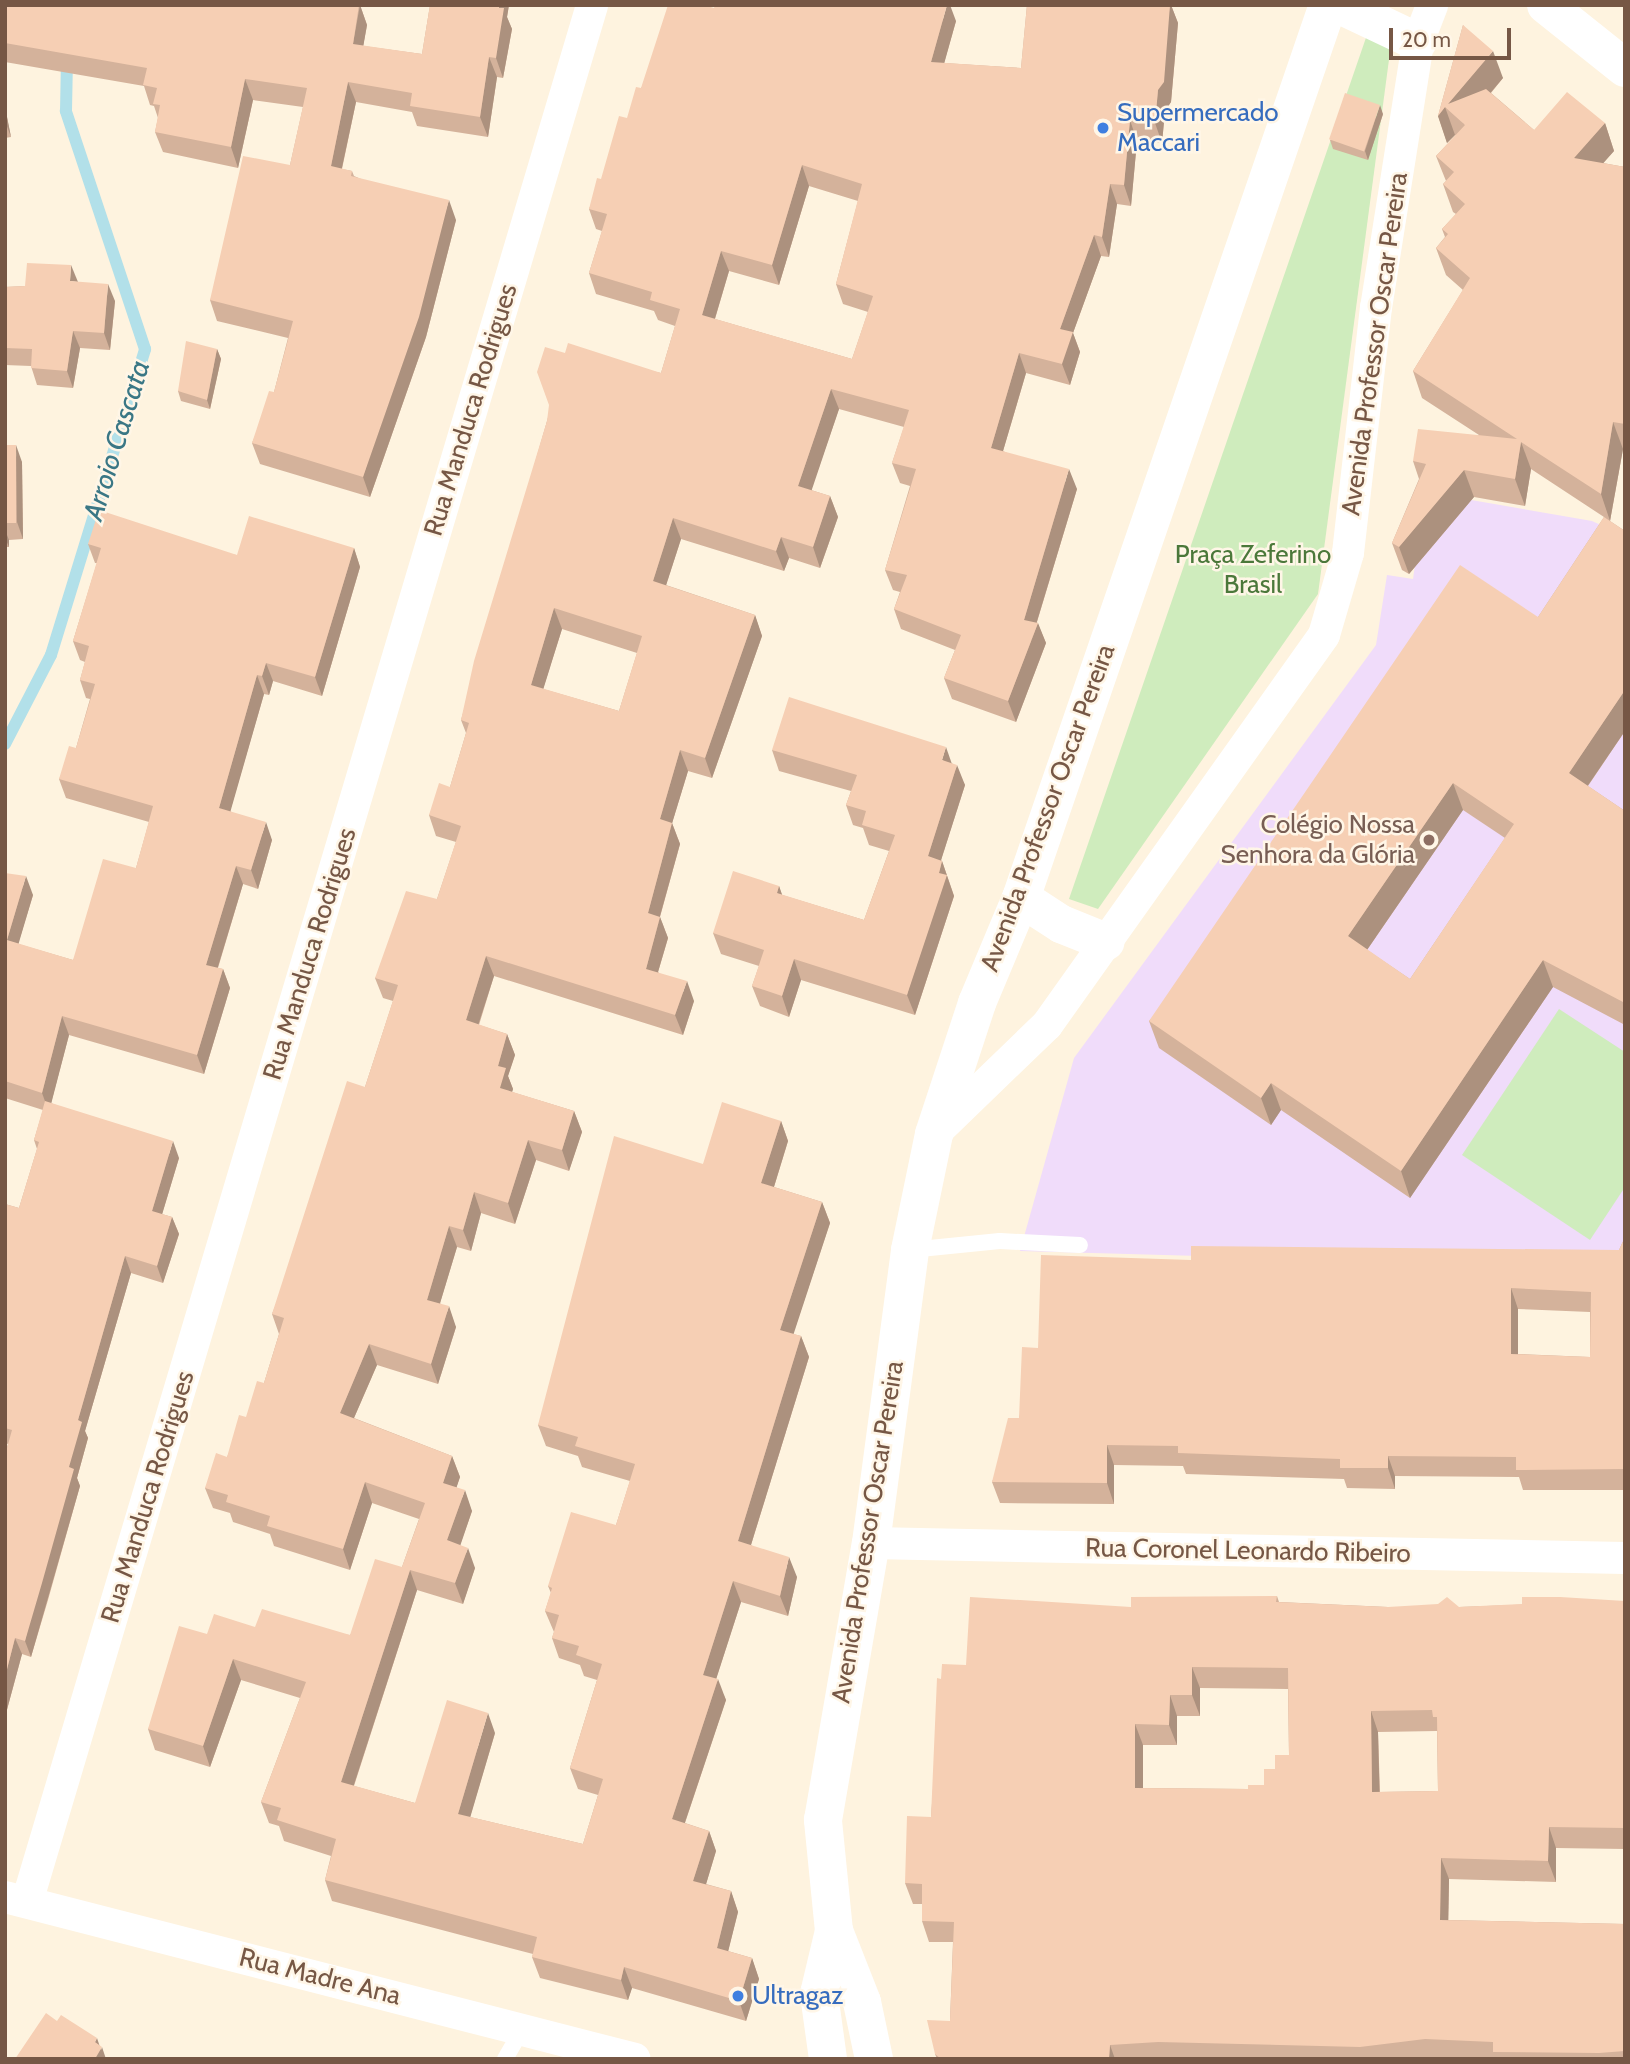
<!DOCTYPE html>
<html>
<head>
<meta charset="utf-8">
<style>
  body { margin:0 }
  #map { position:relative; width:1630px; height:2064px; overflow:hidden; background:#fef3df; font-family:Cabin,sans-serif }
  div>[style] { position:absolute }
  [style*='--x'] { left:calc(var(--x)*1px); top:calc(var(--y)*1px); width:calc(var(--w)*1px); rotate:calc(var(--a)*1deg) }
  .education>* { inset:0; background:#f0dcfa }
  .green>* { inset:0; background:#cfecbd }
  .stream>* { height:12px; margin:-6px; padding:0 6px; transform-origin:6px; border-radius:6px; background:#b2e0e9 }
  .lane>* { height:16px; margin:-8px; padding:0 8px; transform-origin:8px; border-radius:8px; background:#fff }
  .street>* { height:32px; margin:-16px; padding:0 16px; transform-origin:16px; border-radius:16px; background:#fff }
  .secondary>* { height:38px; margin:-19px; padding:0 19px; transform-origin:19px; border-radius:19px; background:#fff }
  .wall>* { inset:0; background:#d4b29b }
  .shaded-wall>* { inset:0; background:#ac917e }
  .building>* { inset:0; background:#f6cfb4; transform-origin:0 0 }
  .dots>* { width:19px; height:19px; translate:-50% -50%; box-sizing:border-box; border:4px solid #fff6e7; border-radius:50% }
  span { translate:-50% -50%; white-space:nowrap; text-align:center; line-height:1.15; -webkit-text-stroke:5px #fff6e7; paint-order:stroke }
  .shop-label { font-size:26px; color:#366cbe }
  .left { translate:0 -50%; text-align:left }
  .street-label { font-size:26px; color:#765745 }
  .park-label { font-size:26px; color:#4b783a }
  .education-label { font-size:26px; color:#785e54 }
  .right { translate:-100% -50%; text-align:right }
  .water-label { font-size:28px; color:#3a7785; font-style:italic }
  .frame { position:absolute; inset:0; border:7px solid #765745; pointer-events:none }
  .scale { position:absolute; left:1389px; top:28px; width:122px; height:32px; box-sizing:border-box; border:4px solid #765745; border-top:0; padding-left:9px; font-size:21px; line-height:24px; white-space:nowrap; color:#765745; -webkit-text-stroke:5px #fff6e7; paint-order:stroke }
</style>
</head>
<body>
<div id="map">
  <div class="education">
    <i style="clip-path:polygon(1425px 492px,1592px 521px,1625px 536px,1625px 1268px,1020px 1251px,1074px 1058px,1376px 645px,1387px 575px,1413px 579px)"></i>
  </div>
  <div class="green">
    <i style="clip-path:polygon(1369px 29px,1392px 37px,1318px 594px,1098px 909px,1069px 899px)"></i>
    <i style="clip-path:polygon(1559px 1009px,1625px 1052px,1625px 1187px,1590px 1240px,1462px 1155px)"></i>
  </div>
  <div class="stream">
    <i style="--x:5;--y:744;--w:100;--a:-62.7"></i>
    <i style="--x:51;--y:655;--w:320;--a:-72.9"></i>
    <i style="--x:145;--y:349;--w:251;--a:-108.4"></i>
    <i style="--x:66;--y:111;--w:53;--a:-88.9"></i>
  </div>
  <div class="lane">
    <i style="--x:910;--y:1250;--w:90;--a:-5.7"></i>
    <i style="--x:1000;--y:1241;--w:80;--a:2.9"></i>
    <i style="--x:505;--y:2059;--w:34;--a:-60"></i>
  </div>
  <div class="street">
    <i style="--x:934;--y:1134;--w:157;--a:-44"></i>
    <i style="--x:1047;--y:1025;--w:478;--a:-54.6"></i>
    <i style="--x:1324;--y:635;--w:85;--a:-73.7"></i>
    <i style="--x:1348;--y:553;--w:247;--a:-83.5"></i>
    <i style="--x:1376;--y:308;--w:269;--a:-81"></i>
    <i style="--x:1418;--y:42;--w:40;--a:-69"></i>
    <i style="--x:871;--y:1543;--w:754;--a:1.14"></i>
    <i style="--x:5;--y:1897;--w:650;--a:14.42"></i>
    <i style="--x:27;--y:1902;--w:1979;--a:-73.41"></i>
  </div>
  <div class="secondary">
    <i style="--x:1340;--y:5;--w:86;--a:25.4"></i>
    <i style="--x:1546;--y:5;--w:101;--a:38.6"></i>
    <i style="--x:1021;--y:898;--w:48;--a:33"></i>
    <i style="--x:1061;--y:924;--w:48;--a:21.8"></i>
    <i style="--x:828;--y:2059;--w:66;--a:-97.9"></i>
    <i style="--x:819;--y:1994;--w:65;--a:-76.6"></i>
    <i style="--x:874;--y:2059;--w:58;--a:-101.9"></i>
    <i style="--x:862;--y:2002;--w:76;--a:-111.5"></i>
    <i style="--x:834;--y:1931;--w:112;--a:-95.7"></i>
    <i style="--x:823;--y:1820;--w:281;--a:-80.2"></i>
    <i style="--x:871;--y:1543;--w:296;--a:-82.4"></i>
    <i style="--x:910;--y:1250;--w:118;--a:-78.3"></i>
    <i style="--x:934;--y:1134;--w:138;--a:-71.8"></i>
    <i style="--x:977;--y:1003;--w:114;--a:-67.3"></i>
    <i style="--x:1021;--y:898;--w:944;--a:-71.03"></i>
  </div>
  <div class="wall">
    <i style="clip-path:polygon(5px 5px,360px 5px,367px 25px,363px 46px,422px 54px,430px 5px,509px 5px,507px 17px,512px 29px,503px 78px,497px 77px,488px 137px,417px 126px,412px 112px,356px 102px,342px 169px,352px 171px,354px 176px,456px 220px,426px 337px,370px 497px,260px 464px,252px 443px,274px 392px,288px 338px,217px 321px,210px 300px,290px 165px,303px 107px,253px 100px,238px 168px,163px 152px,155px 132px,158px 118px,154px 106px,150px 105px,144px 86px,5px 62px)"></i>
    <i style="clip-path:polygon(evenodd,1027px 5px,1171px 5px,1178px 23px,1171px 102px,1165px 111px,1162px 143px,1137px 141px,1131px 206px,1117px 204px,1109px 257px,1101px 256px,1073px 333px,1080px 352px,1070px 385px,1026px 373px,1003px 451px,1077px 489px,1037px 622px,1046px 643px,1016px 722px,952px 699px,944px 678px,955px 650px,901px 629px,894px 609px,900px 592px,893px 590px,885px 570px,910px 486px,900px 483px,892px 463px,904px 427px,839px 409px,811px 490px,830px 496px,838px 517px,820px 568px,789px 558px,784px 571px,681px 539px,666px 585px,755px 615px,762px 636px,712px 778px,688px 771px,672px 823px,680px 844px,660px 917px,668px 938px,658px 972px,694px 1001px,683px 1035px,494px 976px,479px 1025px,507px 1034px,515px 1055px,508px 1076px,513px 1089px,512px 1092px,574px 1111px,582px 1132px,569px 1171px,536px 1160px,515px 1224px,481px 1213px,471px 1251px,457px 1247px,440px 1303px,456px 1327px,438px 1384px,377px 1365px,354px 1418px,452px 1456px,460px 1477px,456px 1488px,472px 1511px,460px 1545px,475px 1568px,463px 1604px,417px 1590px,354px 1786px,415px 1803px,495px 1733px,470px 1817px,583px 1844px,598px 1795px,578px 1789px,570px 1768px,597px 1680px,584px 1676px,580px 1665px,559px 1658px,552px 1638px,554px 1632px,545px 1611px,551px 1593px,548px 1586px,616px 1525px,630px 1481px,582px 1467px,578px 1456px,546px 1446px,538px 1425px,703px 1164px,781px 1121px,788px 1141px,774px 1187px,822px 1202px,830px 1223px,793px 1334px,801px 1336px,809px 1357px,751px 1545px,797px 1577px,788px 1616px,741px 1602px,716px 1679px,726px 1700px,685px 1823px,709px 1831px,716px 1851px,706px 1884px,731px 1891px,738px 1912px,728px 1951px,752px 1958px,759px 1979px,746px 2021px,632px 1988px,628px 2000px,540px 1978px,532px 1957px,533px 1954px,332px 1901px,325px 1880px,331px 1856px,284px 1841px,279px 1826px,269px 1823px,261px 1802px,300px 1698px,241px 1680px,210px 1767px,155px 1750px,148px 1729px,207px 1634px,255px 1627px,350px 1635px,402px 1567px,419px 1519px,372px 1503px,350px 1570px,274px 1546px,270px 1534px,233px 1522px,230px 1513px,213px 1508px,205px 1488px,227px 1457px,264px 1383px,279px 1334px,272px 1314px,365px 1087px,393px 1001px,383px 998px,375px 978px,437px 899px,456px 842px,436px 836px,429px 815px,450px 787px,466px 733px,461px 720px,547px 421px,565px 353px,661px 373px,675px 326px,658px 320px,654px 311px,596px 294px,589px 273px,602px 231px,596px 229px,589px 209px,641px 88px,714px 8px,956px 21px,944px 63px,1021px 68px,1027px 5px,809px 186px,858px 201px,836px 284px,843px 304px,868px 312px,852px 359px,715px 319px,729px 271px,779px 285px,809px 186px,1027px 5px,562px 629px,637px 653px,619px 711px,543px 689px,562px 629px)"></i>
    <i style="clip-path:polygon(evenodd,1463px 25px,1503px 78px,1491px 93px,1534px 130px,1605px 123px,1614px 151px,1603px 163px,1625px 167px,1625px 449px,1623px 449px,1610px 521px,1625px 531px,1625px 731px,1588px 786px,1625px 811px,1625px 1025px,1553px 987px,1410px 1198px,1281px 1110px,1271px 1125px,1159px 1048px,1149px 1021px,1538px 617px,1604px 517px,1531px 469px,1525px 506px,1474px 497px,1409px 574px,1402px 570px,1392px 543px,1419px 479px,1413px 461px,1479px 435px,1422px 398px,1413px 371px,1463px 290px,1446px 275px,1436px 248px,1445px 237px,1442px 229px,1456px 214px,1453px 212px,1443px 184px,1446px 181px,1436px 156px,1456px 135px,1455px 135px,1447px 143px,1438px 116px,1463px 25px,1463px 810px,1505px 838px,1410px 979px,1367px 950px,1463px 810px)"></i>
    <i style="clip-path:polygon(5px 107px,11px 137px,5px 138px)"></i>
    <i style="clip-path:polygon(1383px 114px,1368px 160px,1333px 149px,1330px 140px)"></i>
    <i style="clip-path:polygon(78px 282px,115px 301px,110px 350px,80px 348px,73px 388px,37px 385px,31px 366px,5px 365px,5px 287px,25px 286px)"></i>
    <i style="clip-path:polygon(217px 349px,221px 359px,210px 409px,181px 401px,178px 391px)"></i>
    <i style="clip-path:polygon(5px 445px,22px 462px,23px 539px,9px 540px,9px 547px,5px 547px)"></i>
    <i style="clip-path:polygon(88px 544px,237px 555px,354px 548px,360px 567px,322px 696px,273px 681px,269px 695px,264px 694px,230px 811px,272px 840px,258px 889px,243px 884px,218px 968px,223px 969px,230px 988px,204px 1074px,69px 1035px,51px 1103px,179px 1158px,162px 1214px,172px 1217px,179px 1234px,163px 1283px,131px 1273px,85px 1431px,88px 1438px,77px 1478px,80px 1486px,48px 1600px,31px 1657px,22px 1654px,5px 1717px,5px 1455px,8px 1444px,5px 1443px,5px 1204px,19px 1208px,37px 1149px,34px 1140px,43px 1110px,5px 1098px,5px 873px,33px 895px,18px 944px,73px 960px,136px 868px,149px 822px,66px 798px,59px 779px,76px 748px,90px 699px,86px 698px,80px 680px,85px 662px,80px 660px,73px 641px,97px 563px,95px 563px)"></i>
    <i style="clip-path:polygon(772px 750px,952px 763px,965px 785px,941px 860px,942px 861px,954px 896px,915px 1015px,801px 980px,789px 1017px,760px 1006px,752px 986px,759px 966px,721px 954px,713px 933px,779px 886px,782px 895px,864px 920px,889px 851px,869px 845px,863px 828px,853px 825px,846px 805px,851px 791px,779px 771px)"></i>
    <i style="clip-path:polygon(evenodd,1625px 1237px,1625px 1490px,1523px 1490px,1519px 1477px,1395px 1476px,1395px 1489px,1347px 1488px,1344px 1479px,1186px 1474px,1183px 1466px,1114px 1465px,1114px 1504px,1000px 1503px,992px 1482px,1019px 1418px,1038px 1348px,1191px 1260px,1619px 1250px,1625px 1237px,1518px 1309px,1590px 1312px,1590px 1357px,1518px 1354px,1518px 1309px)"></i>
    <i style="clip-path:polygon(evenodd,1277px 1596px,1279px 1602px,1388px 1607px,1459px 1607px,1625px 1601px,1625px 1849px,1556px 1848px,1556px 1882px,1449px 1879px,1448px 1920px,1625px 1924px,1625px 2059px,937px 2059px,935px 2054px,950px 2021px,953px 1942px,929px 1942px,922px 1921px,922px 1904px,913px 1904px,905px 1883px,931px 1817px,941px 1679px,966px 1665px,1131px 1607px,1277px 1596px,1200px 1688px,1288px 1689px,1289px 1755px,1275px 1769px,1264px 1785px,1248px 1789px,1143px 1788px,1143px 1745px,1177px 1745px,1177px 1716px,1200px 1716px,1200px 1688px,1277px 1596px,1437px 1731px,1438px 1791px,1380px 1792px,1378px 1732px,1437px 1731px)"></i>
  </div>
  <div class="shaded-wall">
    <i style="clip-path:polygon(360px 5px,367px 25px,360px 65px,353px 44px)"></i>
    <i style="clip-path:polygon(499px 5px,509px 5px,507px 17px,512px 29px,503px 78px,496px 58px)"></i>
    <i style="clip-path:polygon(947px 5px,950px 5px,956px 21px,939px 82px,931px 62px)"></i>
    <i style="clip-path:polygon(1170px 5px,1171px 5px,1178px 23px,1171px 102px,1165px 111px,1162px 143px,1155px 123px,1158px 90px)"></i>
    <i style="clip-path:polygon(1493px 51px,1503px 78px,1464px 124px,1448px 104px)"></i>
    <i style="clip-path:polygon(489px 57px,497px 77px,488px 137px,480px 117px)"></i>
    <i style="clip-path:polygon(245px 79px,253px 100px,238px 168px,231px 147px)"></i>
    <i style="clip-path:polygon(348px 82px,356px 102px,338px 186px,331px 166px)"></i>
    <i style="clip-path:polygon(1380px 105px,1383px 114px,1368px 160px,1365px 151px)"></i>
    <i style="clip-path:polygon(5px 107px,11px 137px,5px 121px)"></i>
    <i style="clip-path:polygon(1445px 107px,1455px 135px,1447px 143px,1438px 116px)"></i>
    <i style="clip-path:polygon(1130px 120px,1137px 141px,1131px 206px,1124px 185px)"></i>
    <i style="clip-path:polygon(1605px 123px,1614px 151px,1584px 185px,1574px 158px)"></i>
    <i style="clip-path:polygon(802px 165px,809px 186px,779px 285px,772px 265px)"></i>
    <i style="clip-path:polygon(1110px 184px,1117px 204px,1109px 257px,1102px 237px)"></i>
    <i style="clip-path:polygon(449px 200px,456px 220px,426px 337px,370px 497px,363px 477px)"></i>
    <i style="clip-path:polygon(1094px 235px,1101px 256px,1073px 333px,1080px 352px,1070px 385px,1062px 364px,1060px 329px)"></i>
    <i style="clip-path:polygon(721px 251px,729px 271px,710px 335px,702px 315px)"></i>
    <i style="clip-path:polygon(71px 265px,78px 282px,70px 281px)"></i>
    <i style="clip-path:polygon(108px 284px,115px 301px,110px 350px,104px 333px)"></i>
    <i style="clip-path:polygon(73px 331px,80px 348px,73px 388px,67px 371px)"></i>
    <i style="clip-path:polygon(217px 349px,221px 359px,210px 409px,207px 400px)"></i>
    <i style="clip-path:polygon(1019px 353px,1026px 373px,998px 468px,991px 448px)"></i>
    <i style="clip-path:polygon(831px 389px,839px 409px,806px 507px,798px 486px)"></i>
    <i style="clip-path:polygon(1613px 422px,1623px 449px,1610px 521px,1601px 494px)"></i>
    <i style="clip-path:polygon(1521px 442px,1531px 469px,1525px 506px,1515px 479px)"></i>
    <i style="clip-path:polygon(16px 445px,22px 462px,23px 539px,17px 522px)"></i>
    <i style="clip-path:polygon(1069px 469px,1077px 489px,1031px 641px,1024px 620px)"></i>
    <i style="clip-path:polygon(1464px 470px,1474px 497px,1409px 574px,1399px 547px)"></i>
    <i style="clip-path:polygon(830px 496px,838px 517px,820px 568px,813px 547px)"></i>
    <i style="clip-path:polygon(673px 518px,681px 539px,661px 601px,653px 581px)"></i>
    <i style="clip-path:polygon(5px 530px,9px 540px,9px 547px,5px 538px)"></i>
    <i style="clip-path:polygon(781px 537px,789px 558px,784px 571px,776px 551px)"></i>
    <i style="clip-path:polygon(354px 548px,360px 567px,322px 696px,315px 677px)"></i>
    <i style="clip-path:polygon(554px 608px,562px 629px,538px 706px,531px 685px)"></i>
    <i style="clip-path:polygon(755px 615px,762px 636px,712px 778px,705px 758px)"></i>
    <i style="clip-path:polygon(1038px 623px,1046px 643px,1016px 722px,1008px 701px)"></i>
    <i style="clip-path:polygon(266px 663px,273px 681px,269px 695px,262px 676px)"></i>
    <i style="clip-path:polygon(257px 675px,264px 694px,226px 827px,219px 808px)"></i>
    <i style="clip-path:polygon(1625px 690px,1625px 731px,1578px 800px,1569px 773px)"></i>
    <i style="clip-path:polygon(946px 747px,953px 767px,942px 760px)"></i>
    <i style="clip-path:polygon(680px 750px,688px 771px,667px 840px,660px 819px)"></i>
    <i style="clip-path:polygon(957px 765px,965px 785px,936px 876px,928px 856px)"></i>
    <i style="clip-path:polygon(1453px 783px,1463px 810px,1358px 963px,1348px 936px)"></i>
    <i style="clip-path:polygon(266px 822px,272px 840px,258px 889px,251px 870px)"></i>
    <i style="clip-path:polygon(672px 823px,680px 844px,655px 934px,648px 913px)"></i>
    <i style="clip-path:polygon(942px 861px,954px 896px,915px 1015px,907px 995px)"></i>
    <i style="clip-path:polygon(236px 866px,243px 884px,213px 983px,206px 965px)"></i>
    <i style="clip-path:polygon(26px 876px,33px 895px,14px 959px,7px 940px)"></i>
    <i style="clip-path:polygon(779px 886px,786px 906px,777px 893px)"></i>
    <i style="clip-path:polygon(660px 917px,668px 938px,653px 989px,646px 969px)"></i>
    <i style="clip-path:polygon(486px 956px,494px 976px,473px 1041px,466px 1020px)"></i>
    <i style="clip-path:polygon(794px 959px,801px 980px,789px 1017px,782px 996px)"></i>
    <i style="clip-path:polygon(1543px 960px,1553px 987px,1410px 1198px,1401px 1171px)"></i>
    <i style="clip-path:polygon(223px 969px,230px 988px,204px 1074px,197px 1055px)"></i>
    <i style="clip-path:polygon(687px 981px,694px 1001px,683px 1035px,675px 1015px)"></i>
    <i style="clip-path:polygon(62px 1016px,69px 1035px,49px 1112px,42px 1093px)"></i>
    <i style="clip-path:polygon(507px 1034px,515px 1055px,508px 1076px,513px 1089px,507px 1108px,500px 1088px,498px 1066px)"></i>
    <i style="clip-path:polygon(1271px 1083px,1281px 1110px,1271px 1125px,1261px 1098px)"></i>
    <i style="clip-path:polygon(574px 1111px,582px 1132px,569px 1171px,562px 1150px)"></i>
    <i style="clip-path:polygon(781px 1121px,788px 1141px,769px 1203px,761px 1183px)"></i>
    <i style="clip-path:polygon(528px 1140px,536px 1160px,515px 1224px,508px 1203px)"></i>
    <i style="clip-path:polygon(173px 1141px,179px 1158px,158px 1228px,152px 1211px)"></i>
    <i style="clip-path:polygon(474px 1192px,481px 1213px,471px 1251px,463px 1230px)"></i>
    <i style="clip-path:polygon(822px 1202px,830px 1223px,788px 1351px,780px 1330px)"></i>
    <i style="clip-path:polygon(172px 1217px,179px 1234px,163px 1283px,157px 1266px)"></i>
    <i style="clip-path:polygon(449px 1226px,457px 1247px,435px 1320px,427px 1300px)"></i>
    <i style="clip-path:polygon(125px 1256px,131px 1273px,85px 1431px,88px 1438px,77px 1478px,80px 1486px,31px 1657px,25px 1641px,78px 1420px)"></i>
    <i style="clip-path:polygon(1511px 1288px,1518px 1309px,1518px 1374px,1511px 1354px)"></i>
    <i style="clip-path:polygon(449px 1306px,456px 1327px,438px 1384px,431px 1364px)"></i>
    <i style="clip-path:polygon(801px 1336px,809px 1357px,746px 1561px,738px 1541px)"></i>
    <i style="clip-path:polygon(369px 1344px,377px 1365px,347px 1434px,340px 1413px)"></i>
    <i style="clip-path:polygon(1107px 1445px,1114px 1465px,1114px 1504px,1107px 1483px)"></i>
    <i style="clip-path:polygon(452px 1456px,460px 1477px,451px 1504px,443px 1483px)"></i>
    <i style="clip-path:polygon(1388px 1456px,1395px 1476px,1395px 1489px,1388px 1468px)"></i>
    <i style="clip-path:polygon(365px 1482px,372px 1503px,350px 1570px,343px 1549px)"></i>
    <i style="clip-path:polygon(465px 1490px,472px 1511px,455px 1561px,447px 1540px)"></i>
    <i style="clip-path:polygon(468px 1548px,475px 1568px,463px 1604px,455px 1583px)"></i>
    <i style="clip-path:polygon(789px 1557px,797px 1577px,788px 1616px,780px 1596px)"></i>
    <i style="clip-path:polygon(410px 1570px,417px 1590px,348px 1803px,341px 1782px)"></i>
    <i style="clip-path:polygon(733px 1581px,741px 1602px,711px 1695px,703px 1675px)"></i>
    <i style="clip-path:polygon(15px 1638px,22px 1654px,5px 1717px,5px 1677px)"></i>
    <i style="clip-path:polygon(233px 1659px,241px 1680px,210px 1767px,203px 1746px)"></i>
    <i style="clip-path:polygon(1192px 1667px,1200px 1688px,1200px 1716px,1192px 1695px)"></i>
    <i style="clip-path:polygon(718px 1679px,726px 1700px,679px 1840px,672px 1819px)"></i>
    <i style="clip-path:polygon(1170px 1695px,1177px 1716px,1177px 1745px,1169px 1725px)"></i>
    <i style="clip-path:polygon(1371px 1711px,1378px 1732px,1380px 1812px,1372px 1792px)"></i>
    <i style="clip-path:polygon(488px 1713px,495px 1733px,465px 1835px,458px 1814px)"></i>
    <i style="clip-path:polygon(1135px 1724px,1143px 1745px,1143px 1809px,1135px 1788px)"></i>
    <i style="clip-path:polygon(1549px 1827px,1556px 1848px,1556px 1882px,1548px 1861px)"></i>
    <i style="clip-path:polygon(709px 1831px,716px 1851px,701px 1901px,693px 1881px)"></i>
    <i style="clip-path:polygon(1441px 1858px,1449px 1879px,1448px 1941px,1440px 1920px)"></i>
    <i style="clip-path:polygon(731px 1891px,738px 1912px,724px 1968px,717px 1948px)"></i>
    <i style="clip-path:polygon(752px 1958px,759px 1979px,746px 2021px,739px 2001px)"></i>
    <i style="clip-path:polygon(624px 1967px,632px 1988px,628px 2000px,621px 1980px)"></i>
    <i style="clip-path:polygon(97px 2038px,101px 2050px,102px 2047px,106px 2059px,95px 2059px,95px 2042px)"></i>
    <i style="clip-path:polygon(1110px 2045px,1115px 2059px,1109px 2059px)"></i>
  </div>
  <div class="building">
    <i style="clip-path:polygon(5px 5px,359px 5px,353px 44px,422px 54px,430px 5px,499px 5px,499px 8px,504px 8px,496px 58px,489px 57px,480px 117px,410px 106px,412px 93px,348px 82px,331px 166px,352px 171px,351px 176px,449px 200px,419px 317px,363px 477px,252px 443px,269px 391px,274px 392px,293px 321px,210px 300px,243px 156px,290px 165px,307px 88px,245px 79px,231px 147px,155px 132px,160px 105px,153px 104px,157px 88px,143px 85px,147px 68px,5px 43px)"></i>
    <i style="clip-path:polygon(evenodd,668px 5px,704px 5px,714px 8px,715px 5px,947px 5px,931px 62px,1021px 68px,1027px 5px,1170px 5px,1164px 82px,1158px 90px,1155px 123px,1130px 120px,1124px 185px,1110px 184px,1102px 237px,1094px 235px,1060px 329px,1073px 332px,1062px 364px,1019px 353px,991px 448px,1069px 469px,1024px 620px,1038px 623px,1008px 701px,944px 678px,961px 635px,894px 609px,907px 575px,885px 570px,916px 469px,892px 463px,909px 410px,831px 389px,798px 486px,830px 496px,813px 547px,781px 537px,776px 551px,673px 518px,653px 581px,755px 615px,705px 758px,680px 750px,660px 819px,672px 823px,648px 913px,660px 917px,646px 969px,687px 981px,675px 1015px,486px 956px,466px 1020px,507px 1034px,498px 1066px,506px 1068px,500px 1088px,574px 1111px,562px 1150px,528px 1140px,508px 1203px,474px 1192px,463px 1230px,449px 1226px,427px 1300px,449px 1306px,431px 1364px,369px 1344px,340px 1413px,452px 1456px,443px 1483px,465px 1490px,447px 1540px,468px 1548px,455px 1583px,410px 1570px,341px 1782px,415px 1803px,447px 1700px,488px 1713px,458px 1814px,583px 1844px,603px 1779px,570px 1768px,602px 1664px,576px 1655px,579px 1646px,552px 1638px,559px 1615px,545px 1611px,552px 1588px,548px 1586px,571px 1512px,616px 1525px,635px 1464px,575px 1446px,578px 1437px,538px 1425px,614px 1136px,703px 1164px,722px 1102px,781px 1121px,761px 1183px,822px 1202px,780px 1330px,801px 1336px,738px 1541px,789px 1557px,780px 1596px,733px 1581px,703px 1675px,718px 1679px,672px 1819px,709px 1831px,693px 1881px,731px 1891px,717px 1948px,752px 1958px,739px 2001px,624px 1967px,621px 1980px,532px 1957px,537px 1937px,325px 1880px,336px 1839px,277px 1820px,281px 1808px,261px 1802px,306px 1682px,233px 1659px,203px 1746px,148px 1729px,179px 1626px,207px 1634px,214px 1614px,255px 1627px,262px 1609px,350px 1635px,375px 1559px,402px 1567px,425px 1503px,365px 1482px,343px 1549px,267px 1526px,270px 1516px,226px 1502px,228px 1495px,205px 1488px,216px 1453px,227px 1457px,239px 1415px,246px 1417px,257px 1381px,264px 1383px,284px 1318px,272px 1314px,347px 1081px,365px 1087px,398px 985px,375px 978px,406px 891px,437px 899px,461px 826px,429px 815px,439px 783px,450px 787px,469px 723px,461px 720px,474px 661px,547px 421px,549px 405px,537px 372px,545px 347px,565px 353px,568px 343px,661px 373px,680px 309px,650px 300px,652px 292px,589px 273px,607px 214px,589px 209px,597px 178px,601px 179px,619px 116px,627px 118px,636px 87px,641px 88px,668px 5px,802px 165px,862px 184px,836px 284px,873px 296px,852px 359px,702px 315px,721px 251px,772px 265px,802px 165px,668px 5px,554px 608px,642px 636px,619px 711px,531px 685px,554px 608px)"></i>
    <i style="clip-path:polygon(1463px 25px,1493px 51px,1448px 104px,1486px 89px,1534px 130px,1567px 92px,1605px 123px,1574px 158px,1625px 167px,1625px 424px,1613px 422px,1601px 494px,1521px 442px,1515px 479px,1464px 470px,1399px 547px,1392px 543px,1426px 464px,1413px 461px,1418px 429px,1517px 439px,1413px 371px,1470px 278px,1436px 248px,1448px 234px,1442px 229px,1465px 204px,1443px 184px,1454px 172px,1436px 156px,1465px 125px,1445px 107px,1438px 116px)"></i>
    <i style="left:1345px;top:93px;width:37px;height:49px;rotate:19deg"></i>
    <i style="clip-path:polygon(27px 263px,71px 265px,70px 281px,108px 284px,104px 333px,73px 331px,67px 371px,31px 368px,32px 349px,5px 348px,5px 287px,25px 286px)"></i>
    <i style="clip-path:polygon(186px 341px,217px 349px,207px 400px,178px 391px)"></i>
    <i style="left:5px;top:445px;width:11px;height:78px"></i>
    <i style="clip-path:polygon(99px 510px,237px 555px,249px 516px,354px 548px,315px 677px,266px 663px,262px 676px,257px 675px,219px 808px,266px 822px,251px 870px,236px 866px,206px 965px,223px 969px,197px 1055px,62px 1016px,42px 1093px,5px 1081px,5px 873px,26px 876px,7px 940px,73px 960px,103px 859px,136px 868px,153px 806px,59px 779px,69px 746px,76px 748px,95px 684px,80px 680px,89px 646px,73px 641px,101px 548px,88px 544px)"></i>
    <i style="clip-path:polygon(evenodd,1604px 517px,1625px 531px,1625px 690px,1569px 773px,1625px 811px,1625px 999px,1623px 1002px,1543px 960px,1401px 1171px,1271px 1083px,1261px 1098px,1149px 1021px,1460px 565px,1538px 617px,1604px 517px,1453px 783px,1514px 824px,1410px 979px,1348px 936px,1453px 783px)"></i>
    <i style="clip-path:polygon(789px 697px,946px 747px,942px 760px,957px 765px,928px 856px,942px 861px,939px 873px,947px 875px,907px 995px,794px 959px,782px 996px,752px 986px,764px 950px,713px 933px,733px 871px,779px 886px,777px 893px,864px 920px,895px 835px,862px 825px,866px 811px,846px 805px,857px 775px,772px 750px)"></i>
    <i style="clip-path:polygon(45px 1101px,173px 1141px,152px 1211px,172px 1217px,157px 1266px,125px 1256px,78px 1420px,82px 1422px,69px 1467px,74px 1469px,42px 1583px,25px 1641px,15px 1638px,5px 1677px,5px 1455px,12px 1430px,5px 1428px,5px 1204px,19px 1208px,39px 1142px,34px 1140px)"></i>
    <i style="clip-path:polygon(evenodd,1625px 1237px,1625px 1469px,1516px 1470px,1516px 1457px,1388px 1456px,1388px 1468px,1340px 1468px,1340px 1459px,1178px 1453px,1178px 1446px,1107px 1445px,1107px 1483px,992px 1482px,1008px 1418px,1019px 1418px,1022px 1347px,1038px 1348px,1041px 1255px,1191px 1260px,1191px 1246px,1619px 1250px,1625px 1237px,1511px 1288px,1591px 1292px,1590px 1357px,1511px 1354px,1511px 1288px)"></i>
    <i style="clip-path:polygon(evenodd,1277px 1596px,1276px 1602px,1388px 1607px,1438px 1604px,1447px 1597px,1459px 1607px,1522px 1604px,1522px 1597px,1560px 1597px,1625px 1601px,1625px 1828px,1549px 1827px,1548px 1861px,1441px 1858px,1440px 1920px,1625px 1924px,1625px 2051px,1599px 2053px,1493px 2052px,1493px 2042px,1425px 2039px,1360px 2047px,1158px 2042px,1110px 2045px,1109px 2059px,941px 2059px,935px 2054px,927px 2020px,950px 2021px,954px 1922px,922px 1921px,922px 1884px,905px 1883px,907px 1816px,931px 1817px,937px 1678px,941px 1679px,942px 1664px,966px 1665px,970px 1597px,1131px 1607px,1131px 1597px,1277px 1596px,1192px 1667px,1288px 1668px,1289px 1755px,1275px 1755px,1275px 1769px,1264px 1769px,1264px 1785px,1248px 1785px,1248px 1789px,1135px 1788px,1135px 1724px,1169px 1725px,1170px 1695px,1192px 1695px,1192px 1667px,1277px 1596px,1432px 1710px,1433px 1717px,1437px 1717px,1438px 1791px,1372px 1792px,1371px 1711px,1432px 1710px)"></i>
    <i style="clip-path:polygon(46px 2013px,57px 2021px,61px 2015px,97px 2038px,95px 2042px,102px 2047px,95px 2059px,15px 2059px)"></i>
  </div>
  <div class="dots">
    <i style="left:1103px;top:128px;background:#3f7fe0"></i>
    <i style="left:1429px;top:840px;background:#8d6e63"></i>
    <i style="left:738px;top:1996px;background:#3f7fe0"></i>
  </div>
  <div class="shop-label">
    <span class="left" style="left:1117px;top:128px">Supermercado<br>Maccari</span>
    <span class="left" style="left:752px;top:1996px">Ultragaz</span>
  </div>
  <div class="street-label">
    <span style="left:1375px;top:344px;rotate:-82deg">Avenida Professor Oscar Pereira</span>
    <span style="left:471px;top:410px;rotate:-73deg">Rua Manduca Rodrigues</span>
    <span style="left:1048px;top:808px;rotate:-70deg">Avenida Professor Oscar Pereira</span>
    <span style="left:310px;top:954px;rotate:-73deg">Rua Manduca Rodrigues</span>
    <span style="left:148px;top:1497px;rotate:-73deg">Rua Manduca Rodrigues</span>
    <span style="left:868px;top:1532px;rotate:-81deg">Avenida Professor Oscar Pereira</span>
    <span style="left:1248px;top:1551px;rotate:1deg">Rua Coronel Leonardo Ribeiro</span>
    <span style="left:320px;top:1977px;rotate:14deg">Rua Madre Ana</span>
  </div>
  <div class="park-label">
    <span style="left:1253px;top:570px">Praça Zeferino<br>Brasil</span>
  </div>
  <div class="education-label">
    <span class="right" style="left:1415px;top:840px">Colégio Nossa<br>Senhora da Glória</span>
  </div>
  <div class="water-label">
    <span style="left:116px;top:440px;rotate:-73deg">Arroio Cascata</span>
  </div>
  <div class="frame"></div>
  <div class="scale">20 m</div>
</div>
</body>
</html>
